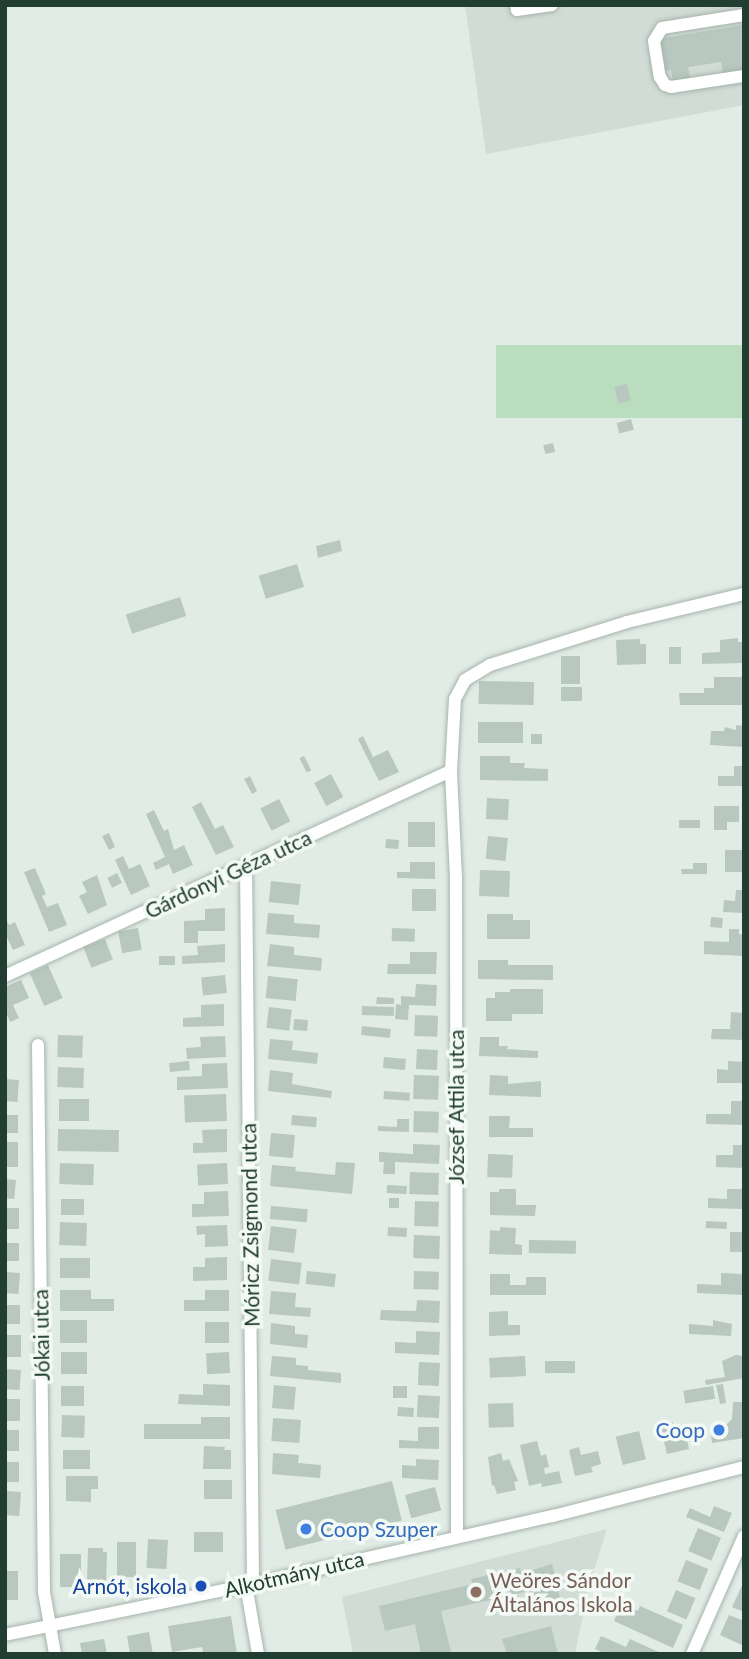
<!DOCTYPE html>
<html>
<head>
<meta charset="utf-8">
<style>
  body { margin:0 }
  #map { position:relative; width:749px; height:1659px; overflow:hidden; background:#e2ece6; font-family:Lato,sans-serif }
  div>[style] { position:absolute }
  [style*='--x'] { left:calc(var(--x)*1px); top:calc(var(--y)*1px); width:calc(var(--w)*1px); rotate:calc(var(--a)*1deg) }
  .built>* { inset:0; background:#d0dcd5 }
  .green>* { inset:0; background:#bbddbf; transform-origin:0 0 }
  .building>* { inset:0; background:#b8c7bf; transform-origin:0 0 }
  .roads { filter:drop-shadow(0 0 2px #a5b4ac) drop-shadow(0 0 2px #a5b4ac) }
  .minor>* { height:12px; margin:-6px; padding:0 6px; transform-origin:6px; border-radius:6px; background:#fff }
  .dots>* { width:19px; height:19px; translate:-50% -50%; box-sizing:border-box; border:4px solid #f3f9f5; border-radius:50% }
  span { translate:-50% -50%; white-space:nowrap; text-align:center; line-height:1.15; -webkit-text-stroke:7px #f3f9f5; paint-order:stroke }
  .street-label { font-size:21px; color:#223e32 }
  .shop-label { font-size:21px; color:#366cbe }
  .right { translate:-100% -50%; text-align:right }
  .left { translate:0 -50%; text-align:left }
  .education-label { font-size:21px; color:#785e54 }
  .transit-label { font-size:21px; color:#164399 }
  .frame { position:absolute; inset:0; border:7px solid #223e32; pointer-events:none }
</style>
</head>
<body>
<div id="map">
  <div class="built">
    <i style="clip-path:polygon(465px 5px,744px 5px,744px 105px,486px 154px)"></i>
    <i style="clip-path:polygon(607px 1529px,589px 1586px,575px 1654px,353px 1654px,342px 1597px)"></i>
  </div>
  <div class="green">
    <i style="left:744px;top:345px;width:73px;height:248px;rotate:90deg"></i>
  </div>
  <div class="building">
    <i style="clip-path:polygon(744px 25px,744px 71px,723px 74px,721px 62px,688px 67px,690px 80px,673px 83px,671px 70px,664px 71px,658px 39px)"></i>
    <i style="left:627px;top:384px;width:17px;height:13px;rotate:77deg"></i>
    <i style="left:631px;top:419px;width:11px;height:15px;rotate:75deg"></i>
    <i style="left:553px;top:443px;width:9px;height:10px;rotate:77deg"></i>
    <i style="clip-path:polygon(340px 540px,342px 551px,318px 558px,316px 546px)"></i>
    <i style="left:297px;top:564px;width:24px;height:40px;rotate:73deg"></i>
    <i style="left:180px;top:597px;width:20px;height:57px;rotate:72deg"></i>
    <i style="clip-path:polygon(738px 638px,738px 642px,743px 642px,744px 663px,702px 664px,702px 653px,720px 652px,720px 640px)"></i>
    <i style="clip-path:polygon(640px 639px,640px 644px,646px 644px,646px 664px,617px 665px,616px 640px)"></i>
    <i style="left:669px;top:647px;width:12px;height:17px"></i>
    <i style="left:561px;top:656px;width:19px;height:28px"></i>
    <i style="clip-path:polygon(714px 677px,744px 677px,744px 705px,680px 705px,679px 693px,704px 693px,704px 688px,714px 688px)"></i>
    <i style="left:479px;top:681px;width:55px;height:23px;rotate:1deg"></i>
    <i style="left:561px;top:687px;width:21px;height:14px"></i>
    <i style="left:478px;top:722px;width:45px;height:21px"></i>
    <i style="clip-path:polygon(736px 725px,744px 726px,744px 747px,710px 745px,711px 731px,724px 731px,725px 727px,736px 730px)"></i>
    <i style="left:531px;top:734px;width:11px;height:10px"></i>
    <i style="clip-path:polygon(363px 736px,373px 757px,388px 750px,399px 772px,379px 781px,358px 739px)"></i>
    <i style="left:304px;top:756px;width:16px;height:5px;rotate:63deg"></i>
    <i style="clip-path:polygon(480px 756px,510px 756px,510px 763px,525px 763px,524px 768px,548px 769px,548px 781px,480px 780px)"></i>
    <i style="clip-path:polygon(734px 766px,744px 766px,744px 786px,718px 786px,718px 776px,734px 776px)"></i>
    <i style="left:331px;top:774px;width:26px;height:19px;rotate:62deg"></i>
    <i style="clip-path:polygon(250px 776px,257px 791px,252px 794px,244px 779px)"></i>
    <i style="left:487px;top:798px;width:22px;height:21px;rotate:3deg"></i>
    <i style="left:279px;top:799px;width:25px;height:21px;rotate:63deg"></i>
    <i style="clip-path:polygon(201px 802px,215px 829px,223px 825px,234px 847px,216px 855px,192px 807px)"></i>
    <i style="clip-path:polygon(714px 806px,739px 806px,739px 822px,727px 822px,727px 830px,714px 830px)"></i>
    <i style="clip-path:polygon(154px 810px,164px 831px,168px 829px,174px 850px,184px 845px,193px 865px,173px 874px,169px 864px,156px 870px,153px 863px,165px 857px,146px 814px)"></i>
    <i style="left:679px;top:820px;width:21px;height:8px"></i>
    <i style="left:408px;top:822px;width:27px;height:25px"></i>
    <i style="clip-path:polygon(109px 833px,115px 847px,109px 850px,102px 836px)"></i>
    <i style="left:488px;top:836px;width:20px;height:23px;rotate:6deg"></i>
    <i style="left:386px;top:839px;width:13px;height:9px;rotate:4deg"></i>
    <i style="left:725px;top:850px;width:19px;height:22px"></i>
    <i style="clip-path:polygon(123px 856px,129px 869px,140px 864px,150px 886px,131px 895px,115px 860px)"></i>
    <i style="clip-path:polygon(410px 862px,435px 862px,435px 879px,397px 878px,397px 872px,410px 872px)"></i>
    <i style="clip-path:polygon(693px 863px,707px 863px,707px 874px,682px 874px,681px 869px,693px 869px)"></i>
    <i style="clip-path:polygon(35px 868px,46px 894px,42px 896px,47px 907px,58px 903px,67px 925px,49px 932px,24px 872px)"></i>
    <i style="left:480px;top:870px;width:30px;height:26px;rotate:2deg"></i>
    <i style="left:117px;top:873px;width:11px;height:11px;rotate:63deg"></i>
    <i style="clip-path:polygon(97px 875px,107px 905px,88px 914px,79px 896px,87px 892px,82px 882px)"></i>
    <i style="left:271px;top:881px;width:30px;height:21px;rotate:6deg"></i>
    <i style="left:412px;top:889px;width:24px;height:22px"></i>
    <i style="clip-path:polygon(736px 890px,744px 890px,744px 913px,723px 912px,724px 900px,735px 901px)"></i>
    <i style="clip-path:polygon(225px 908px,225px 931px,198px 931px,198px 943px,184px 943px,184px 921px,205px 920px,205px 909px)"></i>
    <i style="clip-path:polygon(268px 913px,294px 915px,294px 923px,320px 925px,319px 938px,266px 934px)"></i>
    <i style="clip-path:polygon(487px 914px,513px 914px,513px 920px,530px 920px,530px 939px,487px 939px)"></i>
    <i style="clip-path:polygon(5px 917px,9px 925px,15px 922px,25px 945px,13px 950px,5px 933px)"></i>
    <i style="left:711px;top:917px;width:12px;height:10px;rotate:5deg"></i>
    <i style="left:138px;top:928px;width:22px;height:20px;rotate:80deg"></i>
    <i style="left:392px;top:928px;width:23px;height:13px;rotate:2deg"></i>
    <i style="clip-path:polygon(729px 929px,739px 929px,739px 934px,744px 935px,744px 956px,704px 954px,704px 941px,729px 942px)"></i>
    <i style="left:105px;top:939px;width:22px;height:23px;rotate:69deg"></i>
    <i style="clip-path:polygon(225px 944px,225px 962px,182px 964px,182px 956px,198px 955px,197px 946px)"></i>
    <i style="clip-path:polygon(270px 944px,294px 947px,294px 955px,322px 958px,321px 971px,267px 966px)"></i>
    <i style="clip-path:polygon(410px 952px,437px 952px,436px 974px,387px 974px,388px 964px,410px 964px)"></i>
    <i style="left:175px;top:956px;width:9px;height:16px;rotate:90deg"></i>
    <i style="clip-path:polygon(478px 960px,508px 960px,508px 965px,553px 965px,553px 980px,478px 979px)"></i>
    <i style="left:48px;top:965px;width:36px;height:20px;rotate:66deg"></i>
    <i style="left:225px;top:975px;width:18px;height:24px;rotate:84deg"></i>
    <i style="left:268px;top:976px;width:30px;height:22px;rotate:6deg"></i>
    <i style="clip-path:polygon(21px 980px,29px 998px,13px 1005px,19px 1018px,10px 1022px,5px 1010px,5px 987px)"></i>
    <i style="clip-path:polygon(416px 984px,437px 985px,436px 1006px,409px 1005px,408px 1020px,395px 1019px,396px 1004px,401px 1005px,401px 996px,415px 997px)"></i>
    <i style="clip-path:polygon(510px 989px,543px 989px,543px 1014px,512px 1014px,512px 1021px,486px 1021px,486px 998px,495px 998px,495px 992px,510px 992px)"></i>
    <i style="clip-path:polygon(377px 997px,394px 998px,394px 1004px,376px 1004px)"></i>
    <i style="clip-path:polygon(224px 1004px,224px 1026px,183px 1027px,183px 1018px,201px 1017px,201px 1005px)"></i>
    <i style="left:362px;top:1006px;width:32px;height:9px;rotate:2deg"></i>
    <i style="left:269px;top:1007px;width:23px;height:21px;rotate:7deg"></i>
    <i style="clip-path:polygon(731px 1012px,742px 1013px,744px 1016px,744px 1040px,711px 1039px,712px 1029px,730px 1029px)"></i>
    <i style="left:415px;top:1015px;width:23px;height:21px;rotate:2deg"></i>
    <i style="left:294px;top:1019px;width:14px;height:11px;rotate:4deg"></i>
    <i style="left:362px;top:1026px;width:29px;height:9px;rotate:6deg"></i>
    <i style="left:58px;top:1035px;width:25px;height:22px;rotate:2deg"></i>
    <i style="clip-path:polygon(225px 1036px,226px 1057px,187px 1059px,186px 1048px,201px 1047px,200px 1037px)"></i>
    <i style="clip-path:polygon(480px 1037px,499px 1037px,499px 1046px,508px 1046px,507px 1049px,538px 1051px,538px 1058px,479px 1056px)"></i>
    <i style="clip-path:polygon(270px 1039px,293px 1041px,292px 1050px,318px 1053px,317px 1064px,268px 1059px)"></i>
    <i style="left:417px;top:1049px;width:21px;height:20px;rotate:3deg"></i>
    <i style="left:384px;top:1057px;width:22px;height:11px;rotate:5deg"></i>
    <i style="left:189px;top:1061px;width:9px;height:20px;rotate:84deg"></i>
    <i style="clip-path:polygon(728px 1061px,744px 1062px,744px 1083px,717px 1083px,717px 1069px,728px 1070px)"></i>
    <i style="clip-path:polygon(227px 1063px,228px 1088px,177px 1090px,177px 1077px,202px 1076px,202px 1064px)"></i>
    <i style="left:58px;top:1067px;width:26px;height:20px;rotate:2deg"></i>
    <i style="clip-path:polygon(270px 1070px,293px 1073px,292px 1084px,332px 1091px,331px 1098px,268px 1091px)"></i>
    <i style="left:414px;top:1075px;width:25px;height:24px;rotate:2deg"></i>
    <i style="clip-path:polygon(490px 1075px,508px 1076px,508px 1084px,541px 1081px,541px 1097px,489px 1095px)"></i>
    <i style="left:5px;top:1079px;width:14px;height:22px;rotate:4deg"></i>
    <i style="left:384px;top:1091px;width:26px;height:8px;rotate:4deg"></i>
    <i style="left:226px;top:1094px;width:27px;height:42px;rotate:88deg"></i>
    <i style="left:59px;top:1099px;width:30px;height:22px"></i>
    <i style="clip-path:polygon(731px 1101px,744px 1101px,744px 1125px,706px 1124px,706px 1114px,731px 1114px)"></i>
    <i style="left:414px;top:1111px;width:25px;height:21px;rotate:2deg"></i>
    <i style="left:5px;top:1115px;width:13px;height:18px"></i>
    <i style="left:292px;top:1115px;width:25px;height:10px;rotate:5deg"></i>
    <i style="clip-path:polygon(489px 1116px,510px 1116px,509px 1128px,533px 1128px,533px 1137px,489px 1137px)"></i>
    <i style="clip-path:polygon(397px 1119px,409px 1119px,409px 1132px,378px 1131px,378px 1126px,397px 1127px)"></i>
    <i style="left:58px;top:1129px;width:61px;height:22px;rotate:1deg"></i>
    <i style="clip-path:polygon(227px 1129px,227px 1152px,193px 1153px,193px 1143px,203px 1143px,202px 1130px)"></i>
    <i style="left:271px;top:1133px;width:24px;height:23px;rotate:5deg"></i>
    <i style="left:5px;top:1142px;width:13px;height:25px"></i>
    <i style="clip-path:polygon(413px 1144px,440px 1145px,439px 1164px,395px 1162px,395px 1174px,383px 1174px,384px 1162px,379px 1162px,379px 1152px,413px 1154px)"></i>
    <i style="clip-path:polygon(733px 1145px,744px 1145px,744px 1168px,716px 1167px,716px 1155px,733px 1155px)"></i>
    <i style="left:488px;top:1154px;width:25px;height:23px;rotate:2deg"></i>
    <i style="clip-path:polygon(336px 1162px,355px 1163px,352px 1194px,270px 1186px,272px 1165px,296px 1167px,295px 1171px,335px 1175px)"></i>
    <i style="left:60px;top:1163px;width:34px;height:21px;rotate:2deg"></i>
    <i style="left:227px;top:1163px;width:21px;height:30px;rotate:87deg"></i>
    <i style="left:410px;top:1172px;width:29px;height:22px;rotate:2deg"></i>
    <i style="left:5px;top:1179px;width:11px;height:19px;rotate:5deg"></i>
    <i style="left:387px;top:1185px;width:20px;height:8px;rotate:3deg"></i>
    <i style="clip-path:polygon(499px 1189px,516px 1189px,516px 1205px,536px 1205px,535px 1216px,490px 1215px,490px 1192px,499px 1192px)"></i>
    <i style="clip-path:polygon(727px 1189px,744px 1189px,744px 1209px,708px 1208px,708px 1198px,727px 1199px)"></i>
    <i style="clip-path:polygon(228px 1191px,229px 1216px,192px 1217px,192px 1204px,204px 1204px,204px 1192px)"></i>
    <i style="left:389px;top:1198px;width:10px;height:10px"></i>
    <i style="left:61px;top:1199px;width:23px;height:16px"></i>
    <i style="left:415px;top:1201px;width:24px;height:25px;rotate:2deg"></i>
    <i style="left:271px;top:1206px;width:37px;height:13px;rotate:5deg"></i>
    <i style="left:5px;top:1208px;width:14px;height:21px"></i>
    <i style="left:706px;top:1221px;width:21px;height:7px;rotate:3deg"></i>
    <i style="left:60px;top:1222px;width:27px;height:23px;rotate:2deg"></i>
    <i style="clip-path:polygon(227px 1225px,228px 1246px,205px 1247px,205px 1234px,197px 1235px,196px 1226px)"></i>
    <i style="left:271px;top:1226px;width:26px;height:24px;rotate:7deg"></i>
    <i style="left:388px;top:1227px;width:19px;height:9px;rotate:3deg"></i>
    <i style="clip-path:polygon(500px 1227px,516px 1228px,515px 1244px,522px 1245px,522px 1255px,489px 1254px,490px 1230px,500px 1231px)"></i>
    <i style="left:730px;top:1232px;width:14px;height:20px"></i>
    <i style="left:414px;top:1235px;width:26px;height:23px;rotate:2deg"></i>
    <i style="left:529px;top:1240px;width:47px;height:13px;rotate:1deg"></i>
    <i style="left:5px;top:1243px;width:14px;height:18px"></i>
    <i style="clip-path:polygon(227px 1257px,227px 1280px,193px 1281px,193px 1267px,205px 1267px,205px 1258px)"></i>
    <i style="left:60px;top:1258px;width:30px;height:20px"></i>
    <i style="left:271px;top:1259px;width:31px;height:22px;rotate:7deg"></i>
    <i style="left:307px;top:1271px;width:29px;height:13px;rotate:6deg"></i>
    <i style="left:414px;top:1271px;width:25px;height:18px;rotate:2deg"></i>
    <i style="left:5px;top:1272px;width:15px;height:21px;rotate:4deg"></i>
    <i style="clip-path:polygon(721px 1273px,744px 1274px,744px 1295px,697px 1293px,697px 1284px,721px 1285px)"></i>
    <i style="clip-path:polygon(490px 1274px,510px 1274px,510px 1285px,526px 1285px,526px 1277px,546px 1277px,546px 1295px,490px 1295px)"></i>
    <i style="clip-path:polygon(60px 1290px,91px 1290px,91px 1299px,114px 1299px,114px 1311px,60px 1311px)"></i>
    <i style="clip-path:polygon(205px 1290px,229px 1290px,229px 1311px,184px 1311px,184px 1300px,205px 1300px)"></i>
    <i style="clip-path:polygon(271px 1291px,296px 1293px,295px 1307px,311px 1308px,310px 1317px,269px 1314px)"></i>
    <i style="clip-path:polygon(417px 1300px,440px 1301px,439px 1323px,380px 1320px,381px 1310px,416px 1311px)"></i>
    <i style="left:5px;top:1305px;width:15px;height:19px"></i>
    <i style="clip-path:polygon(508px 1311px,508px 1325px,520px 1325px,520px 1335px,489px 1336px,489px 1312px)"></i>
    <i style="left:60px;top:1320px;width:27px;height:23px"></i>
    <i style="clip-path:polygon(713px 1320px,732px 1324px,731px 1336px,689px 1334px,689px 1324px,713px 1326px)"></i>
    <i style="left:205px;top:1322px;width:24px;height:21px"></i>
    <i style="clip-path:polygon(271px 1323px,295px 1326px,295px 1334px,308px 1335px,307px 1348px,270px 1344px)"></i>
    <i style="clip-path:polygon(416px 1331px,440px 1332px,439px 1355px,395px 1353px,395px 1342px,416px 1343px)"></i>
    <i style="left:5px;top:1335px;width:16px;height:22px"></i>
    <i style="left:61px;top:1352px;width:26px;height:22px"></i>
    <i style="left:229px;top:1352px;width:21px;height:23px;rotate:87deg"></i>
    <i style="clip-path:polygon(736px 1355px,744px 1356px,744px 1378px,706px 1385px,705px 1380px,725px 1377px,722px 1361px)"></i>
    <i style="clip-path:polygon(272px 1356px,296px 1358px,296px 1365px,308px 1366px,308px 1370px,341px 1373px,341px 1383px,270px 1376px)"></i>
    <i style="left:525px;top:1356px;width:20px;height:36px;rotate:87deg"></i>
    <i style="left:575px;top:1361px;width:12px;height:30px;rotate:90deg"></i>
    <i style="left:419px;top:1362px;width:21px;height:23px;rotate:3deg"></i>
    <i style="left:5px;top:1369px;width:16px;height:20px;rotate:4deg"></i>
    <i style="clip-path:polygon(203px 1384px,230px 1385px,230px 1406px,178px 1404px,179px 1394px,203px 1395px)"></i>
    <i style="clip-path:polygon(723px 1384px,726px 1403px,720px 1404px,716px 1385px)"></i>
    <i style="left:274px;top:1385px;width:22px;height:23px;rotate:5deg"></i>
    <i style="left:61px;top:1386px;width:23px;height:20px"></i>
    <i style="left:393px;top:1386px;width:14px;height:12px"></i>
    <i style="left:713px;top:1386px;width:13px;height:30px;rotate:81deg"></i>
    <i style="left:418px;top:1395px;width:22px;height:22px;rotate:3deg"></i>
    <i style="left:5px;top:1399px;width:15px;height:22px"></i>
    <i style="clip-path:polygon(733px 1402px,744px 1402px,744px 1438px,712px 1443px,710px 1429px,726px 1425px,732px 1419px)"></i>
    <i style="left:513px;top:1403px;width:24px;height:25px;rotate:88deg"></i>
    <i style="left:398px;top:1407px;width:16px;height:9px;rotate:4deg"></i>
    <i style="left:62px;top:1415px;width:23px;height:22px;rotate:2deg"></i>
    <i style="clip-path:polygon(201px 1417px,230px 1417px,230px 1439px,144px 1439px,144px 1424px,201px 1424px)"></i>
    <i style="left:273px;top:1418px;width:28px;height:23px;rotate:4deg"></i>
    <i style="clip-path:polygon(673px 1422px,674px 1427px,684px 1425px,689px 1449px,667px 1454px,660px 1425px)"></i>
    <i style="clip-path:polygon(418px 1427px,439px 1427px,439px 1449px,399px 1448px,399px 1440px,418px 1441px)"></i>
    <i style="left:5px;top:1430px;width:14px;height:21px"></i>
    <i style="left:639px;top:1431px;width:29px;height:24px;rotate:76deg"></i>
    <i style="clip-path:polygon(537px 1441px,541px 1456px,546px 1454px,549px 1467px,544px 1468px,545px 1474px,559px 1471px,562px 1483px,542px 1487px,541px 1483px,529px 1486px,520px 1445px)"></i>
    <i style="clip-path:polygon(204px 1446px,225px 1447px,224px 1450px,231px 1450px,231px 1469px,203px 1469px)"></i>
    <i style="clip-path:polygon(579px 1447px,581px 1455px,598px 1451px,601px 1464px,591px 1467px,593px 1472px,575px 1476px,569px 1450px)"></i>
    <i style="left:63px;top:1450px;width:27px;height:19px"></i>
    <i style="clip-path:polygon(273px 1453px,299px 1455px,298px 1463px,321px 1465px,320px 1478px,272px 1474px)"></i>
    <i style="clip-path:polygon(501px 1453px,503px 1461px,509px 1459px,518px 1481px,514px 1482px,516px 1490px,497px 1494px,494px 1485px,492px 1486px,488px 1457px)"></i>
    <i style="clip-path:polygon(416px 1459px,439px 1460px,438px 1480px,402px 1478px,402px 1465px,416px 1466px)"></i>
    <i style="left:5px;top:1462px;width:14px;height:20px"></i>
    <i style="clip-path:polygon(66px 1476px,98px 1476px,98px 1489px,91px 1489px,91px 1502px,66px 1501px)"></i>
    <i style="left:204px;top:1480px;width:28px;height:19px"></i>
    <i style="left:392px;top:1481px;width:41px;height:120px;rotate:76deg"></i>
    <i style="left:435px;top:1487px;width:24px;height:31px;rotate:75deg"></i>
    <i style="left:5px;top:1491px;width:16px;height:24px;rotate:4deg"></i>
    <i style="clip-path:polygon(714px 1506px,732px 1513px,724px 1532px,686px 1517px,690px 1508px,710px 1517px)"></i>
    <i style="left:698px;top:1528px;width:25px;height:25px;rotate:23deg"></i>
    <i style="left:194px;top:1532px;width:29px;height:20px"></i>
    <i style="left:148px;top:1539px;width:20px;height:29px;rotate:3deg"></i>
    <i style="left:117px;top:1542px;width:19px;height:35px"></i>
    <i style="clip-path:polygon(88px 1548px,103px 1548px,103px 1552px,107px 1552px,106px 1583px,87px 1582px)"></i>
    <i style="left:60px;top:1554px;width:21px;height:33px"></i>
    <i style="left:686px;top:1560px;width:24px;height:23px;rotate:22deg"></i>
    <i style="clip-path:polygon(552px 1564px,563px 1610px,546px 1615px,543px 1605px,533px 1608px,523px 1573px)"></i>
    <i style="clip-path:polygon(520px 1568px,525px 1592px,441px 1611px,451px 1652px,421px 1654px,415px 1624px,385px 1631px,379px 1606px,473px 1584px,471px 1579px)"></i>
    <i style="left:5px;top:1571px;width:13px;height:29px"></i>
    <i style="clip-path:polygon(744px 1581px,744px 1612px,732px 1607px)"></i>
    <i style="left:676px;top:1590px;width:21px;height:23px;rotate:23deg"></i>
    <i style="clip-path:polygon(621px 1604px,638px 1611px,640px 1606px,683px 1625px,673px 1648px,614px 1621px)"></i>
    <i style="clip-path:polygon(729px 1615px,744px 1621px,742px 1645px,720px 1635px)"></i>
    <i style="clip-path:polygon(231px 1616px,237px 1654px,210px 1654px,203px 1652px,202px 1647px,172px 1652px,168px 1626px)"></i>
    <i style="clip-path:polygon(551px 1626px,558px 1654px,507px 1654px,502px 1639px)"></i>
    <i style="clip-path:polygon(149px 1632px,153px 1654px,130px 1654px,127px 1636px)"></i>
    <i style="clip-path:polygon(601px 1636px,626px 1647px,630px 1639px,663px 1654px,606px 1654px,595px 1649px)"></i>
    <i style="clip-path:polygon(104px 1639px,107px 1654px,82px 1654px,80px 1643px)"></i>
  </div>
  <div class="roads">
    <div class="minor">
      <i style="--x:516;--y:5;--w:5;--a:79"></i>
      <i style="--x:517;--y:10;--w:35;--a:-8"></i>
      <i style="--x:744;--y:15;--w:83;--a:171"></i>
      <i style="--x:662;--y:28;--w:15;--a:122"></i>
      <i style="--x:654;--y:41;--w:36;--a:81"></i>
      <i style="--x:660;--y:77;--w:9;--a:58"></i>
      <i style="--x:665;--y:85;--w:6;--a:18"></i>
      <i style="--x:671;--y:87;--w:74;--a:-8.6"></i>
      <i style="--x:246;--y:865;--w:719;--a:89.44"></i>
      <i style="--x:5;--y:976;--w:491;--a:-24.7"></i>
      <i style="--x:38;--y:1045;--w:547;--a:89.37"></i>
      <i style="--x:44;--y:1592;--w:63;--a:79.9"></i>
      <i style="--x:457;--y:1537;--w:659;--a:-90.09"></i>
      <i style="--x:456;--y:878;--w:107;--a:-92.7"></i>
      <i style="--x:451;--y:771;--w:72;--a:-86.8"></i>
      <i style="--x:455;--y:699;--w:21;--a:-62"></i>
      <i style="--x:465;--y:680;--w:29;--a:-31"></i>
      <i style="--x:490;--y:665;--w:144;--a:-17.4"></i>
      <i style="--x:627;--y:622;--w:120;--a:-13.5"></i>
      <i style="--x:246;--y:1585;--w:70;--a:80.1"></i>
      <i style="--x:5;--y:1635;--w:253;--a:-11.6"></i>
      <i style="--x:253;--y:1584;--w:308;--a:-12.8"></i>
      <i style="--x:553;--y:1516;--w:197;--a:-14.4"></i>
      <i style="--x:692;--y:1654;--w:129;--a:-66.2"></i>
    </div>
  </div>
  <div class="dots">
    <i style="left:719px;top:1430px;background:#3f7fe0"></i>
    <i style="left:306px;top:1529px;background:#3f7fe0"></i>
    <i style="left:201px;top:1586px;background:#1a4fb4"></i>
    <i style="left:476px;top:1592px;background:#8d6e63"></i>
  </div>
  <div class="street-label">
    <span style="left:228px;top:874px;rotate:-25deg">Gárdonyi Géza utca</span>
    <span style="left:456px;top:1107px;rotate:-90deg">József Attila utca</span>
    <span style="left:250px;top:1225px;rotate:-91deg">Móricz Zsigmond utca</span>
    <span style="left:41px;top:1335px;rotate:-91deg">Jókai utca</span>
    <span style="left:294px;top:1574px;rotate:-13deg">Alkotmány utca</span>
  </div>
  <div class="shop-label">
    <span class="right" style="left:705px;top:1430px">Coop</span>
    <span class="left" style="left:320px;top:1529px">Coop Szuper</span>
  </div>
  <div class="education-label">
    <span class="left" style="left:490px;top:1592px">Weöres Sándor<br>Általános Iskola</span>
  </div>
  <div class="transit-label">
    <span class="right" style="left:187px;top:1586px">Arnót, iskola</span>
  </div>
  <div class="frame"></div>
</div>
</body>
</html>
